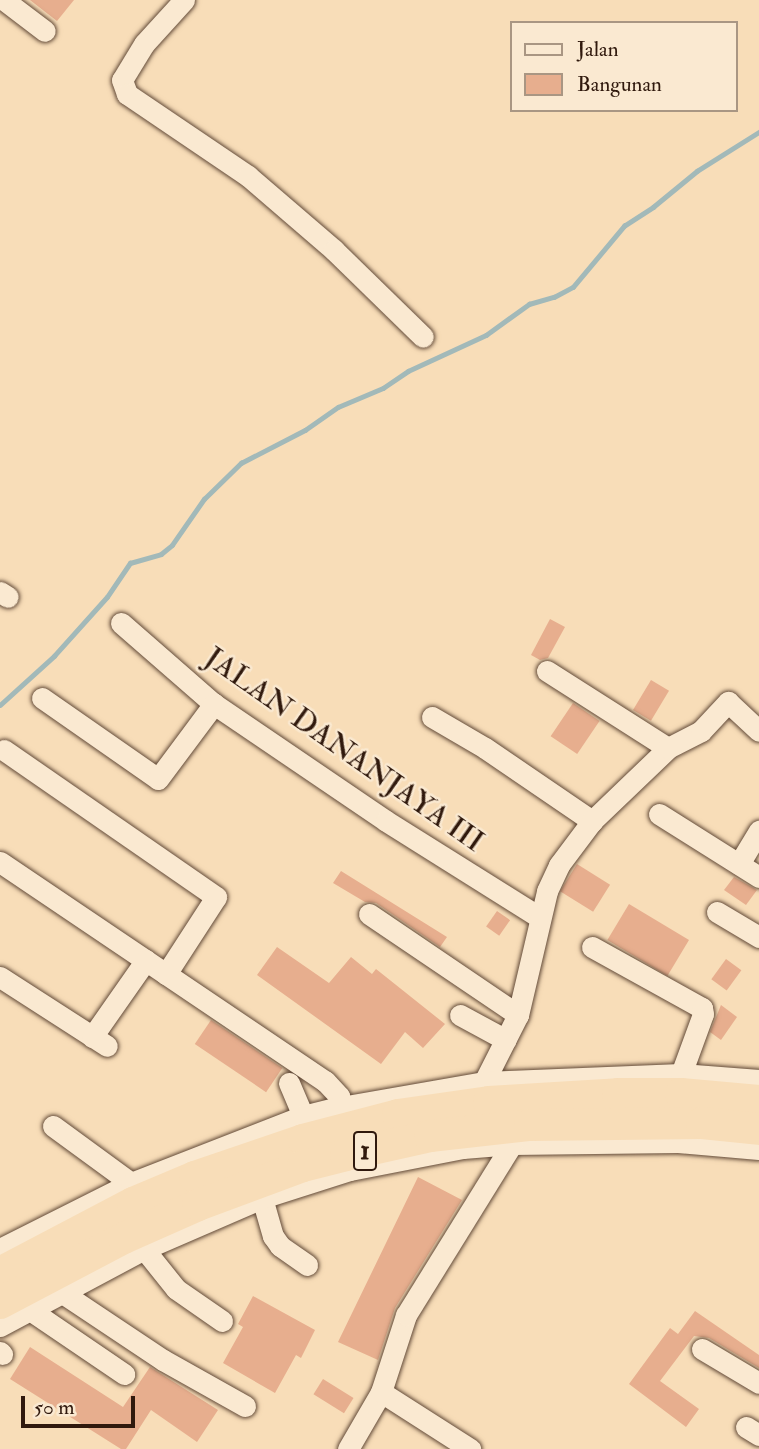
<!DOCTYPE html>
<html>
<head>
<meta charset="utf-8">
<style>
  body { margin:0 }
  #map { position:relative; width:759px; height:1449px; overflow:hidden; background:#f8ddb8; font-family:"IM FELL Double Pica",serif }
  div>[style] { position:absolute }
  [style*='--x'] { left:calc(var(--x)*1px); top:calc(var(--y)*1px); width:calc(var(--w)*1px); rotate:calc(var(--a)*1deg) }
  .stream>* { height:4.5px; margin:-2.25px; padding:0 2.25px; transform-origin:2.25px; border-radius:2.25px; background:#a2b9b9 }
  .building>* { inset:0; background:#e7ae8e; transform-origin:0 0 }
  .roads { filter:drop-shadow(0 0 2px #624a38) drop-shadow(0 0 2px #624a38) }
  .minor>* { height:21px; margin:-10.5px; padding:0 10.5px; transform-origin:10.5px; border-radius:10.5px; background:#fae9d1 }
  .highway>* { height:32px; margin:-16px; padding:0 16px; transform-origin:16px; border-radius:16px; background:#f8ddb8 }
  span { translate:-50% -50%; white-space:nowrap; text-align:center; line-height:1.15; -webkit-text-stroke:5px #fae9d1; paint-order:stroke }
  .shield-label span { padding:2px 5px; background:#fae9d1; border:2px solid; border-radius:5px; -webkit-text-stroke-width:0 }
  .shield-label { font-size:28px; color:#30190d; font-weight:700 }
  .street-label { font-size:30px; color:#30190d }
  .legend { position:absolute; left:510px; top:21px; width:228px; height:91px; box-sizing:border-box; background:#fae9d1; border:2px solid #a99683; margin:0; padding:9px 12px; list-style:none; font-size:21px; color:#30190d }
  .legend li { display:flex; align-items:center; gap:14px; height:35px }
  .legend b { width:35px; border:2px solid #a99683 }
  .scale { position:absolute; left:21px; top:1396px; width:114px; height:32px; box-sizing:border-box; border:4px solid #30190d; border-top:0; padding-left:9px; font-size:21px; line-height:24px; white-space:nowrap; color:#30190d; -webkit-text-stroke:5px #fae9d1; paint-order:stroke }
</style>
</head>
<body>
<div id="map">
  <div class="stream">
    <i style="--x:0;--y:705;--w:73;--a:-42.2"></i>
    <i style="--x:54;--y:656;--w:79;--a:-48.1"></i>
    <i style="--x:107;--y:597;--w:41;--a:-55.9"></i>
    <i style="--x:130;--y:563;--w:32;--a:-16"></i>
    <i style="--x:161;--y:554;--w:14;--a:-39"></i>
    <i style="--x:172;--y:545;--w:56;--a:-55.2"></i>
    <i style="--x:204;--y:499;--w:52;--a:-44.2"></i>
    <i style="--x:241;--y:463;--w:72;--a:-27.3"></i>
    <i style="--x:305;--y:430;--w:40;--a:-34.9"></i>
    <i style="--x:338;--y:407;--w:49;--a:-22.9"></i>
    <i style="--x:383;--y:388;--w:30;--a:-34"></i>
    <i style="--x:408;--y:371;--w:86;--a:-24.8"></i>
    <i style="--x:486;--y:335;--w:53;--a:-35.8"></i>
    <i style="--x:529;--y:304;--w:26;--a:-16"></i>
    <i style="--x:554;--y:297;--w:21;--a:-28"></i>
    <i style="--x:573;--y:287;--w:80;--a:-50.1"></i>
    <i style="--x:624;--y:226;--w:35;--a:-33"></i>
    <i style="--x:653;--y:207;--w:57;--a:-39.3"></i>
    <i style="--x:697;--y:171;--w:73;--a:-32.2"></i>
  </div>
  <div class="building">
    <i style="clip-path:polygon(30px 0,74px 0,57px 21px)"></i>
    <i style="clip-path:polygon(550px 619px,565px 627px,548px 658px,540px 660px,531px 655px)"></i>
    <i style="left:651px;top:680px;width:21px;height:35px;rotate:31deg"></i>
    <i style="left:573px;top:703px;width:32px;height:40px;rotate:34deg"></i>
    <i style="left:577px;top:864px;width:39px;height:32px;rotate:32deg"></i>
    <i style="clip-path:polygon(341px 871px,447px 937px,440px 947px,376px 903px,365px 902px,333px 883px)"></i>
    <i style="clip-path:polygon(734px 877px,757px 890px,746px 905px,724px 890px)"></i>
    <i style="left:629px;top:904px;width:70px;height:42px;rotate:31deg"></i>
    <i style="left:497px;top:911px;width:16px;height:19px;rotate:35deg"></i>
    <i style="clip-path:polygon(277px 947px,329px 983px,351px 957px,372px 974px,376px 969px,445px 1024px,423px 1048px,405px 1032px,381px 1064px,257px 975px)"></i>
    <i style="left:726px;top:959px;width:19px;height:25px;rotate:36deg"></i>
    <i style="clip-path:polygon(721px 1005px,737px 1017px,721px 1040px,710px 1032px)"></i>
    <i style="left:211px;top:1020px;width:86px;height:29px;rotate:34deg"></i>
    <i style="clip-path:polygon(418px 1177px,462px 1200px,395px 1308px,378px 1360px,338px 1342px)"></i>
    <i style="clip-path:polygon(253px 1296px,315px 1330px,301px 1358px,296px 1355px,275px 1393px,223px 1363px,243px 1327px,238px 1324px)"></i>
    <i style="clip-path:polygon(695px 1311px,759px 1355px,759px 1368px,709px 1338px,694px 1336px,660px 1381px,699px 1409px,686px 1427px,629px 1384px,670px 1328px,678px 1334px)"></i>
    <i style="clip-path:polygon(30px 1347px,123px 1407px,150px 1367px,218px 1410px,197px 1442px,151px 1410px,126px 1449px,121px 1449px,10px 1379px)"></i>
    <i style="left:323px;top:1379px;width:36px;height:18px;rotate:32deg"></i>
  </div>
  <div class="roads">
    <div class="minor">
      <i style="--x:4;--y:0;--w:51;--a:37.1"></i>
      <i style="--x:184;--y:0;--w:59;--a:132.3"></i>
      <i style="--x:144;--y:44;--w:42;--a:121.4"></i>
      <i style="--x:122;--y:80;--w:15;--a:70"></i>
      <i style="--x:127;--y:94;--w:146;--a:34.1"></i>
      <i style="--x:248;--y:176;--w:113;--a:40.7"></i>
      <i style="--x:334;--y:250;--w:124;--a:44.3"></i>
      <i style="--x:0;--y:592;--w:9;--a:32"></i>
      <i style="--x:121;--y:623;--w:123;--a:41.1"></i>
      <i style="--x:214;--y:704;--w:208;--a:34.2"></i>
      <i style="--x:386;--y:821;--w:181;--a:32.1"></i>
      <i style="--x:547;--y:671;--w:143;--a:32.5"></i>
      <i style="--x:42;--y:698;--w:141;--a:34.9"></i>
      <i style="--x:158;--y:779;--w:94;--a:-53.3"></i>
      <i style="--x:432;--y:717;--w:61;--a:30.3"></i>
      <i style="--x:485;--y:748;--w:130;--a:34.3"></i>
      <i style="--x:4;--y:750;--w:258;--a:34.7"></i>
      <i style="--x:216;--y:897;--w:92;--a:123"></i>
      <i style="--x:659;--y:814;--w:118;--a:32.2"></i>
      <i style="--x:0;--y:862;--w:392;--a:34"></i>
      <i style="--x:325;--y:1081;--w:21;--a:47"></i>
      <i style="--x:339;--y:1096;--w:11;--a:75"></i>
      <i style="--x:739;--y:864;--w:39;--a:-59"></i>
      <i style="--x:717;--y:912;--w:49;--a:30.8"></i>
      <i style="--x:369;--y:914;--w:180;--a:34.1"></i>
      <i style="--x:592;--y:947;--w:126;--a:29"></i>
      <i style="--x:702;--y:1008;--w:6;--a:81"></i>
      <i style="--x:703;--y:1014;--w:64;--a:110.1"></i>
      <i style="--x:0;--y:977;--w:127;--a:32.8"></i>
      <i style="--x:460;--y:1015;--w:52;--a:28.5"></i>
      <i style="--x:92;--y:1037;--w:94;--a:-55"></i>
      <i style="--x:484;--y:1082;--w:75;--a:-63.1"></i>
      <i style="--x:518;--y:1015;--w:127;--a:-76.8"></i>
      <i style="--x:547;--y:891;--w:29;--a:-65"></i>
      <i style="--x:559;--y:865;--w:55;--a:-53.1"></i>
      <i style="--x:592;--y:821;--w:105;--a:-43.8"></i>
      <i style="--x:668;--y:748;--w:37;--a:-27"></i>
      <i style="--x:701;--y:731;--w:40;--a:-47"></i>
      <i style="--x:728;--y:702;--w:42;--a:43.1"></i>
      <i style="--x:289;--y:1083;--w:36;--a:67"></i>
      <i style="--x:53;--y:1126;--w:97;--a:36.2"></i>
      <i style="--x:262;--y:1198;--w:40;--a:74"></i>
      <i style="--x:273;--y:1236;--w:12;--a:55"></i>
      <i style="--x:280;--y:1246;--w:33;--a:35"></i>
      <i style="--x:0;--y:1249;--w:147;--a:-26.7"></i>
      <i style="--x:131;--y:1183;--w:185;--a:-21.3"></i>
      <i style="--x:303;--y:1116;--w:33;--a:-14"></i>
      <i style="--x:335;--y:1108;--w:151;--a:-9.9"></i>
      <i style="--x:484;--y:1082;--w:197;--a:-2.3"></i>
      <i style="--x:681;--y:1074;--w:78;--a:4.4"></i>
      <i style="--x:144;--y:1249;--w:51;--a:51.3"></i>
      <i style="--x:176;--y:1289;--w:56;--a:34.8"></i>
      <i style="--x:61;--y:1292;--w:123;--a:33.7"></i>
      <i style="--x:163;--y:1360;--w:94;--a:29.3"></i>
      <i style="--x:30;--y:1310;--w:114;--a:34.2"></i>
      <i style="--x:0;--y:1326;--w:163;--a:-28.1"></i>
      <i style="--x:144;--y:1249;--w:129;--a:-23.4"></i>
      <i style="--x:262;--y:1198;--w:92;--a:-17.7"></i>
      <i style="--x:350;--y:1170;--w:115;--a:-11"></i>
      <i style="--x:463;--y:1148;--w:49;--a:-4.7"></i>
      <i style="--x:512;--y:1144;--w:166;--a:-0.7"></i>
      <i style="--x:678;--y:1142;--w:81;--a:4.9"></i>
      <i style="--x:702;--y:1349;--w:66;--a:30.8"></i>
      <i style="--x:0;--y:1352;--w:3;--a:45"></i>
      <i style="--x:381;--y:1392;--w:106;--a:32.6"></i>
      <i style="--x:746;--y:1427;--w:15;--a:32"></i>
      <i style="--x:348;--y:1449;--w:66;--a:-59.9"></i>
      <i style="--x:381;--y:1392;--w:81;--a:-72"></i>
      <i style="--x:406;--y:1315;--w:201;--a:-58.2"></i>
    </div>
    <div class="highway">
      <i style="--x:0;--y:1273;--w:150;--a:-27.8"></i>
      <i style="--x:133;--y:1203;--w:67;--a:-22.8"></i>
      <i style="--x:195;--y:1177;--w:114;--a:-18.9"></i>
      <i style="--x:303;--y:1140;--w:98;--a:-14.7"></i>
      <i style="--x:398;--y:1115;--w:92;--a:-8.1"></i>
      <i style="--x:489;--y:1102;--w:129;--a:-3.5"></i>
      <i style="--x:618;--y:1094;--w:63;--a:0"></i>
      <i style="--x:681;--y:1094;--w:78;--a:5.1"></i>
      <i style="--x:0;--y:1303;--w:140;--a:-27.7"></i>
      <i style="--x:124;--y:1238;--w:81;--a:-24"></i>
      <i style="--x:198;--y:1205;--w:112;--a:-20.4"></i>
      <i style="--x:303;--y:1166;--w:44;--a:-14.3"></i>
      <i style="--x:346;--y:1155;--w:86;--a:-12.7"></i>
      <i style="--x:430;--y:1136;--w:101;--a:-6.3"></i>
      <i style="--x:530;--y:1125;--w:172;--a:-0.7"></i>
      <i style="--x:702;--y:1123;--w:57;--a:6"></i>
    </div>
  </div>
  <div class="shield-label">
    <span style="left:365px;top:1151px">1</span>
  </div>
  <div class="street-label">
    <span style="left:344px;top:750px;rotate:35deg">JALAN DANANJAYA III</span>
  </div>
  <ul class="legend">
  <li><b style="height:9px;background:#fae9d1"></b>Jalan</li>
  <li><b style="height:19px;background:#e7ae8e"></b>Bangunan</li>
  </ul>
  <div class="scale">50 m</div>
</div>
</body>
</html>
